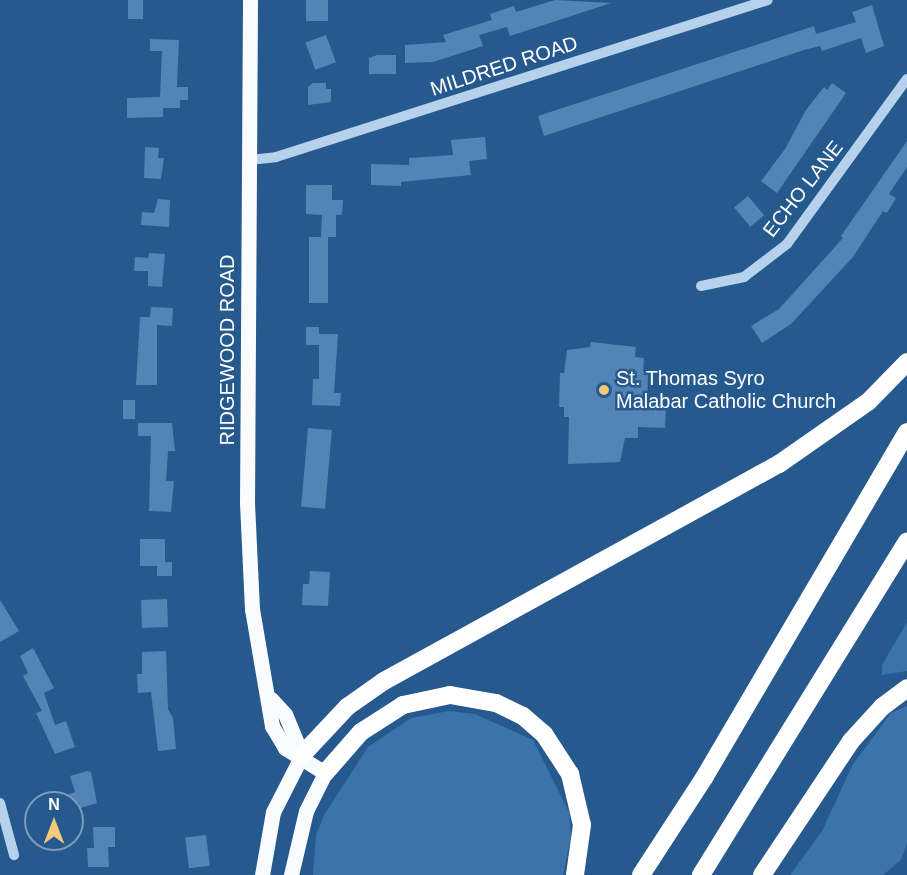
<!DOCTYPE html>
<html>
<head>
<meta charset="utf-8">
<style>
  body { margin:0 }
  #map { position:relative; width:907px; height:875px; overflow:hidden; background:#26598d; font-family:Helvetica,sans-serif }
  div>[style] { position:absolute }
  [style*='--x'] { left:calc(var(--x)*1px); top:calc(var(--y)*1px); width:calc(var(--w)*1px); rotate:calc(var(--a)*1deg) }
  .green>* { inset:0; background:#3a74aa }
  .building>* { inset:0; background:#5285b5; transform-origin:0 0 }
  .minor>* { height:10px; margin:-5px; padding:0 5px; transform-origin:5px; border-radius:5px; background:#b5d1eb }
  .major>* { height:15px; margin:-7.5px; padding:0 7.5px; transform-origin:7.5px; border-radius:7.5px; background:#f9fbff }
  .highway>* { height:18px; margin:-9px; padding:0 9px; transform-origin:9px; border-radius:9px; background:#fff }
  .dots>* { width:16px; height:16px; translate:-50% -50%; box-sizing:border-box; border:3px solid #26598d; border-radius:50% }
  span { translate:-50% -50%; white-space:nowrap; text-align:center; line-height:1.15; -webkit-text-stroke:5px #26598d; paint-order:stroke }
  .street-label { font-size:20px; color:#fff }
  .poi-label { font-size:20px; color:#fff }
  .left { translate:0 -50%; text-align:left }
  .north { position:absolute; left:24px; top:791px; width:60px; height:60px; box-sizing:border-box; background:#26598d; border:2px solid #7d9bbb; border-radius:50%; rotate:0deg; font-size:16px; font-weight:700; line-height:24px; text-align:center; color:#fff }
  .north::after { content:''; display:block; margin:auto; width:21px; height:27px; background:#f4c97a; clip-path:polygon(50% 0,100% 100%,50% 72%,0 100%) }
</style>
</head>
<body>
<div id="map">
  <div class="green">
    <i style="clip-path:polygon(907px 622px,907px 671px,882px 675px,882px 665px)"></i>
    <i style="clip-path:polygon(907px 706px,907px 844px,901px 860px,883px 875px,790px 875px,822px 831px,853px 764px,891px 713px)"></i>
    <i style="clip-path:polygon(449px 711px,475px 714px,533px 740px,569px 812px,571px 836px,563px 875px,313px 875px,316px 835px,324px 815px,368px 747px,411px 718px)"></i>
  </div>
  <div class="building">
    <i style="left:128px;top:0;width:15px;height:19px"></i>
    <i style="left:306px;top:0;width:22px;height:21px"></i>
    <i style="clip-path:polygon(555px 0,611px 3px,510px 36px,507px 27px,479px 35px,483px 46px,433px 62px,405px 63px,405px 45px,446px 42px,443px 35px,492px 20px,490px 14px,514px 6px,516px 12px)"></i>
    <i style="clip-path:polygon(872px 5px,884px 46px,866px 53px,861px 38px,822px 51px,820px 46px,804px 50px,544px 136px,538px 116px,814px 26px,816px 34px,856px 22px,852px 12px)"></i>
    <i style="left:326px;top:35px;width:29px;height:22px;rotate:70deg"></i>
    <i style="clip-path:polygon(150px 39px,179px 40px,177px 87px,188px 87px,188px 100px,180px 100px,180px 108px,163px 108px,163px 117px,127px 118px,127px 98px,160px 97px,162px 51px,150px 51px)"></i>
    <i style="clip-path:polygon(377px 55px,396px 55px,396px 74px,369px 74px,369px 58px)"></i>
    <i style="clip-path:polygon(313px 83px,326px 83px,326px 89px,331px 89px,331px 102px,308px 105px,308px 87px)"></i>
    <i style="clip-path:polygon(832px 83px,846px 93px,777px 193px,761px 181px,785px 149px,806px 110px,824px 87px,827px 90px)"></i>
    <i style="clip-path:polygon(485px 137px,487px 159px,469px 161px,471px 175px,401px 182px,401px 186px,371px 185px,371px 164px,409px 165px,409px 158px,453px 155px,451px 140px)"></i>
    <i style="clip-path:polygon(907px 141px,907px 167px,889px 194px,896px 198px,887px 213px,883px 211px,853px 257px,791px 324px,762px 343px,751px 326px,779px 309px,843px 238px,841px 236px)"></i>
    <i style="clip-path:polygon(145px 147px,159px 148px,158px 158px,164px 158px,161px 179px,144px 178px)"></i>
    <i style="clip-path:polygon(306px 185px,332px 185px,332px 200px,343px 200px,342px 215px,336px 215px,336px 237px,321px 237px,322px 215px,306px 214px)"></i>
    <i style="left:748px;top:196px;width:25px;height:18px;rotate:50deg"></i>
    <i style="clip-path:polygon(158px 199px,170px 200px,169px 227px,141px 225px,142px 212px,154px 213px)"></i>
    <i style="left:309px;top:237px;width:19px;height:66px"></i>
    <i style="clip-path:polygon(149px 253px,165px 254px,162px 287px,148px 286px,148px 271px,134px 271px,135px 257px,148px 258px)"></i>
    <i style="clip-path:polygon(151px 307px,173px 308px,172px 326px,157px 325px,157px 385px,136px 385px,140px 317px,150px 317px)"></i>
    <i style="left:306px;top:327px;width:13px;height:18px"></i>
    <i style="clip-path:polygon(319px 334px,338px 334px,334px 393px,341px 393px,340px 406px,312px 405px,313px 379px,319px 379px)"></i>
    <i style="clip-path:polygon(591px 342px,636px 347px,635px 357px,644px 358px,643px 372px,648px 372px,647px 408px,666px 408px,665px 428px,638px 427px,638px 438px,625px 438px,620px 462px,568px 464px,569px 417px,564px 417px,564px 407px,559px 407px,560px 373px,564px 373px,567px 350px,590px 347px)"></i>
    <i style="left:123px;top:400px;width:12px;height:19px"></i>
    <i style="clip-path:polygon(138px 423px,172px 423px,175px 451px,168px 451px,166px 481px,174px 481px,171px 512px,149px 511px,151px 436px,138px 436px)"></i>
    <i style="left:308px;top:428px;width:24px;height:79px;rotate:5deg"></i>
    <i style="clip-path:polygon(140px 539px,165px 539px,165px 562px,172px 562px,172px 576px,157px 576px,157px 566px,140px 566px)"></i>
    <i style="clip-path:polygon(310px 571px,330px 572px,328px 606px,302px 605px,303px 584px,309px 584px)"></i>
    <i style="left:167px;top:599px;width:28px;height:26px;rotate:88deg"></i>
    <i style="clip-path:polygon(0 600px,19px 631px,0 642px)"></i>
    <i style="clip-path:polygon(33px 648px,54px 688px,44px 693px,55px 725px,66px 721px,75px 747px,55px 754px,36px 713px,42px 711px,23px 676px,28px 673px,20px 656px)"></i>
    <i style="clip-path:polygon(166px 651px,168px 709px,173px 718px,176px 749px,158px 751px,151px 692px,138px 693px,137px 674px,142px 674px,142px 652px)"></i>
    <i style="clip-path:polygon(87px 771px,91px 772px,97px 803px,80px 808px,79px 803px,69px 803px,67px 795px,75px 792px,70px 776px)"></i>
    <i style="clip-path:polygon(93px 827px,115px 827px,115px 847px,108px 847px,109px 867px,88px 867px,87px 848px,94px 848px)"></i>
    <i style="left:206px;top:835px;width:31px;height:21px;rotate:83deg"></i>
  </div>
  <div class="minor">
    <i style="--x:249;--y:160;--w:27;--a:-6"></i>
    <i style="--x:276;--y:157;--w:516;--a:-17.7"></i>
    <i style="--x:701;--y:286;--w:44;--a:-11.8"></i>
    <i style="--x:744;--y:277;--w:54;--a:-37.5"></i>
    <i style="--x:787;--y:244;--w:204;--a:-54"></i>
    <i style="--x:0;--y:803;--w:54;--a:74.9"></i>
  </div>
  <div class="major">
    <i style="--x:250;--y:0;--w:503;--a:90.34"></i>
    <i style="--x:247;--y:503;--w:106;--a:87.3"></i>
    <i style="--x:252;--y:609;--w:119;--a:80.3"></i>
    <i style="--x:272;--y:726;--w:26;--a:59"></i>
    <i style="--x:285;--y:748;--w:47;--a:32"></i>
    <i style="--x:325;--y:773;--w:42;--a:116.6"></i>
    <i style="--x:306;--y:811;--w:66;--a:103.2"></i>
    <i style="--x:262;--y:875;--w:64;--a:-80.1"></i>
    <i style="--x:273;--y:812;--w:64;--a:-63"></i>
    <i style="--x:302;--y:755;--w:44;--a:-112.5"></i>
    <i style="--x:285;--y:714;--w:21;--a:-133"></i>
  </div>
  <div class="highway">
    <i style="--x:302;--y:755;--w:66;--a:-46.8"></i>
    <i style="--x:347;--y:707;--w:45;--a:-35.1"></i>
    <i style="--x:384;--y:681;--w:451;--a:-28.8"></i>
    <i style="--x:779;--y:464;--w:108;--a:-34.9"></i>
    <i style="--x:868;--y:402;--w:56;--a:-45.7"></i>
    <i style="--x:325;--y:773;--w:55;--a:-48.7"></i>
    <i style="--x:361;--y:732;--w:50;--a:-32.7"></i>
    <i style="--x:403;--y:705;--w:48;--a:-12"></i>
    <i style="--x:450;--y:695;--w:47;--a:9.9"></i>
    <i style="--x:496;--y:703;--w:30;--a:26"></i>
    <i style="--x:523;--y:716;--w:28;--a:41"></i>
    <i style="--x:544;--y:734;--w:48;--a:57"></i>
    <i style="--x:570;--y:774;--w:52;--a:76.8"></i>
    <i style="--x:582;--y:825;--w:50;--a:98"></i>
    <i style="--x:641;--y:875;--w:116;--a:-57"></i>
    <i style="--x:704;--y:778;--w:401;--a:-59.6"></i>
    <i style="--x:701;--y:875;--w:392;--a:-58.3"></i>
    <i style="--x:762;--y:875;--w:161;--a:-56.4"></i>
    <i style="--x:851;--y:741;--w:46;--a:-47.6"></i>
    <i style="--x:882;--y:707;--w:31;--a:-37"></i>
  </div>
  <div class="dots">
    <i style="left:604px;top:390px;background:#f4c97a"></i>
  </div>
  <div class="street-label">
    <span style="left:504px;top:66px;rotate:-18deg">MILDRED ROAD</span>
    <span style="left:803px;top:189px;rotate:-52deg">ECHO LANE</span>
    <span style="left:227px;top:350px;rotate:-90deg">RIDGEWOOD ROAD</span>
  </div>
  <div class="poi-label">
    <span class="left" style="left:616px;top:390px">St. Thomas Syro<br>Malabar Catholic Church</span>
  </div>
  <div class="north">N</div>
</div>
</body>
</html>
